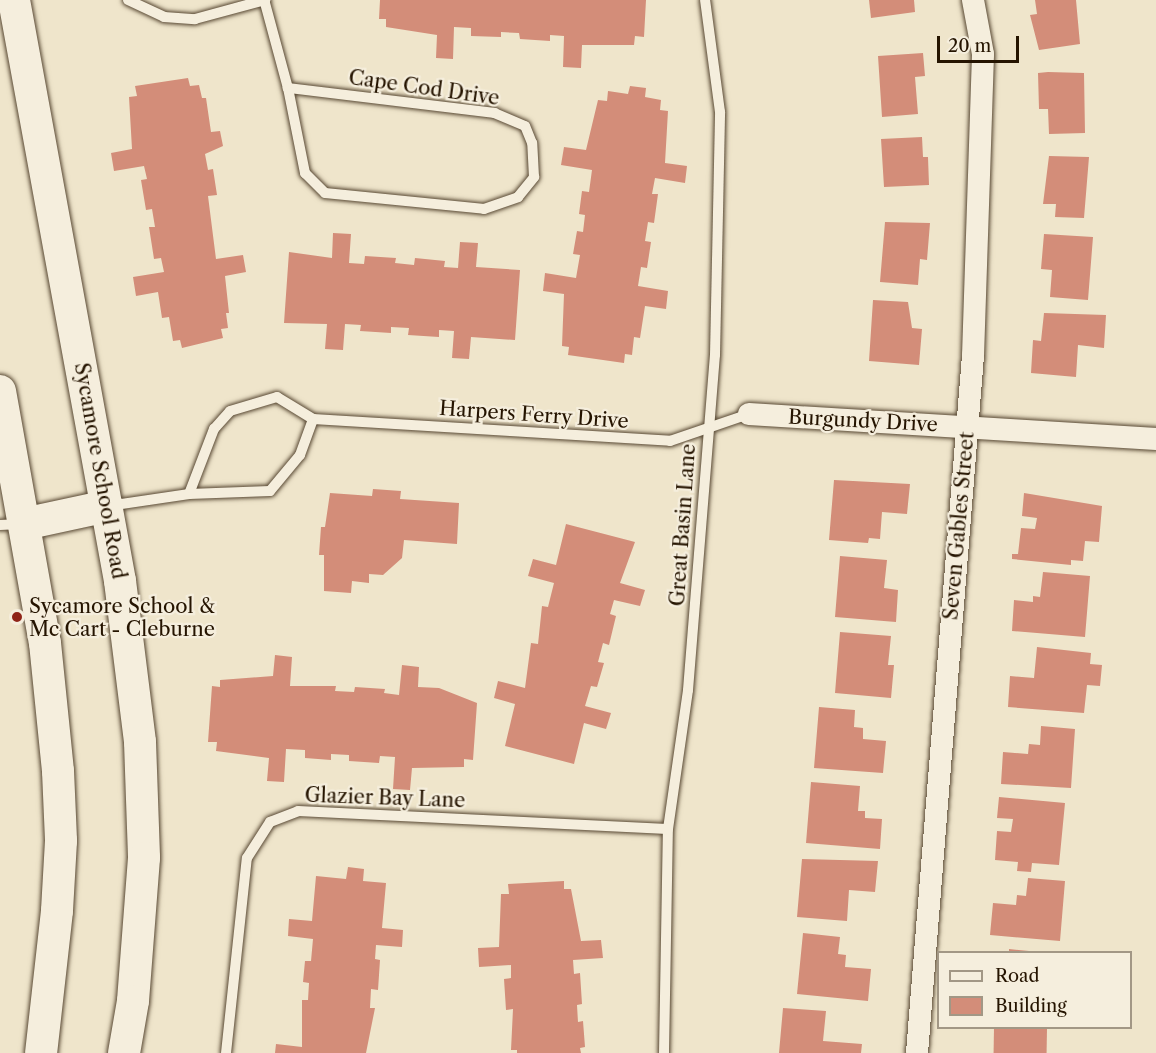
<!DOCTYPE html>
<html>
<head>
<meta charset="utf-8">
<style>
  body { margin:0 }
  #map { position:relative; width:1156px; height:1053px; overflow:hidden; background:#efe5cb; font-family:"Libre Caslon Text",serif }
  div>[style] { position:absolute }
  [style*='--x'] { left:calc(var(--x)*1px); top:calc(var(--y)*1px); width:calc(var(--w)*1px); rotate:calc(var(--a)*1deg) }
  .building>* { inset:0; background:#d38d79; transform-origin:0 0 }
  .roads { filter:drop-shadow(0 0 2px #584833) drop-shadow(0 0 2px #584833) }
  .service>* { height:10px; margin:-5px; padding:0 5px; transform-origin:5px; border-radius:5px; background:#f5eedd }
  .minor>* { height:22px; margin:-11px; padding:0 11px; transform-origin:11px; border-radius:11px; background:#f5eedd }
  .secondary>* { height:32px; margin:-16px; padding:0 16px; transform-origin:16px; border-radius:16px; background:#f5eedd }
  .dots>* { width:16px; height:16px; translate:-50% -50%; box-sizing:border-box; border:3px solid #f5eedd; border-radius:50% }
  span { translate:-50% -50%; white-space:nowrap; text-align:center; line-height:1.15; -webkit-text-stroke:4.5px #f5eedd; paint-order:stroke }
  .street-label { font-size:20px; color:#251400 }
  .poi-label { font-size:20px; color:#251400 }
  .left { translate:0 -50%; text-align:left }
  .legend { position:absolute; left:937px; top:951px; width:195px; height:78px; box-sizing:border-box; background:#f5eedd; border:2px solid #a29785; margin:0; padding:8px 10px; list-style:none; font-size:18px; color:#251400 }
  .legend li { display:flex; align-items:center; gap:12px; height:30px }
  .legend b { width:30px; border:2px solid #a29785 }
  .scale { position:absolute; left:937px; top:36px; width:82px; height:27px; box-sizing:border-box; border:3px solid #251400; border-top:0; padding-left:8px; font-size:18px; line-height:21px; white-space:nowrap; color:#251400; -webkit-text-stroke:4px #f5eedd; paint-order:stroke }
</style>
</head>
<body>
<div id="map">
  <div class="building">
    <i style="clip-path:polygon(380px 0,646px 0,644px 37px,635px 36px,634px 45px,582px 45px,581px 68px,563px 67px,564px 36px,550px 35px,550px 41px,520px 39px,519px 33px,501px 32px,501px 37px,471px 36px,471px 28px,454px 27px,453px 59px,436px 58px,437px 35px,386px 27px,386px 19px,379px 19px)"></i>
    <i style="clip-path:polygon(869px 0,914px 0,915px 12px,871px 18px)"></i>
    <i style="clip-path:polygon(1035px 0,1076px 0,1080px 44px,1039px 50px,1030px 15px,1037px 14px)"></i>
    <i style="clip-path:polygon(923px 53px,925px 76px,915px 77px,918px 114px,882px 117px,878px 56px)"></i>
    <i style="clip-path:polygon(1048px 72px,1084px 73px,1085px 133px,1049px 134px,1048px 109px,1039px 109px,1038px 73px)"></i>
    <i style="clip-path:polygon(188px 78px,190px 86px,199px 85px,202px 98px,206px 98px,211px 132px,220px 131px,223px 146px,205px 154px,208px 170px,213px 169px,217px 195px,208px 196px,216px 259px,243px 255px,246px 272px,225px 276px,229px 313px,226px 313px,228px 328px,221px 329px,223px 338px,182px 348px,180px 340px,173px 341px,169px 317px,162px 318px,158px 292px,136px 296px,133px 277px,164px 272px,161px 258px,154px 259px,149px 227px,155px 227px,152px 209px,146px 210px,141px 180px,147px 179px,144px 166px,114px 171px,111px 153px,132px 149px,129px 97px,137px 96px,135px 86px)"></i>
    <i style="clip-path:polygon(630px 86px,646px 88px,645px 97px,661px 100px,660px 110px,668px 111px,665px 163px,687px 166px,685px 183px,655px 178px,652px 194px,658px 194px,654px 223px,648px 222px,645px 241px,651px 242px,647px 268px,641px 267px,638px 286px,668px 291px,666px 309px,645px 306px,640px 338px,634px 337px,632px 355px,625px 354px,624px 363px,568px 355px,569px 347px,562px 346px,564px 294px,543px 291px,545px 273px,576px 278px,580px 255px,573px 254px,577px 231px,583px 232px,585px 215px,579px 214px,582px 191px,589px 192px,592px 170px,561px 165px,564px 147px,586px 150px,598px 100px,607px 101px,608px 91px,628px 94px)"></i>
    <i style="clip-path:polygon(922px 137px,923px 157px,928px 157px,929px 185px,884px 187px,881px 139px)"></i>
    <i style="clip-path:polygon(1049px 156px,1089px 157px,1084px 218px,1055px 217px,1056px 204px,1043px 204px)"></i>
    <i style="clip-path:polygon(885px 222px,930px 223px,927px 260px,920px 259px,918px 285px,880px 282px)"></i>
    <i style="clip-path:polygon(333px 233px,351px 234px,349px 263px,364px 264px,365px 256px,396px 258px,395px 263px,414px 265px,415px 258px,445px 261px,444px 267px,458px 268px,460px 242px,478px 243px,476px 267px,520px 270px,515px 340px,471px 337px,469px 359px,452px 358px,454px 331px,439px 330px,439px 337px,408px 335px,409px 328px,391px 327px,391px 333px,360px 331px,361px 325px,345px 324px,343px 350px,325px 349px,327px 324px,284px 323px,289px 252px,332px 258px)"></i>
    <i style="clip-path:polygon(1044px 234px,1093px 237px,1088px 300px,1050px 297px,1052px 270px,1041px 269px)"></i>
    <i style="clip-path:polygon(873px 300px,908px 302px,912px 328px,922px 329px,919px 365px,869px 361px)"></i>
    <i style="clip-path:polygon(1044px 313px,1106px 315px,1104px 348px,1078px 345px,1076px 377px,1031px 373px,1033px 340px,1041px 341px)"></i>
    <i style="clip-path:polygon(834px 480px,910px 484px,907px 514px,882px 512px,880px 539px,869px 538px,868px 543px,829px 540px)"></i>
    <i style="clip-path:polygon(373px 489px,401px 491px,400px 499px,459px 503px,457px 544px,404px 540px,402px 558px,383px 575px,369px 574px,369px 583px,352px 581px,351px 593px,324px 591px,324px 555px,319px 555px,321px 527px,325px 527px,330px 493px,372px 496px)"></i>
    <i style="clip-path:polygon(1024px 493px,1102px 506px,1099px 542px,1085px 541px,1083px 561px,1071px 560px,1071px 565px,1012px 559px,1012px 554px,1018px 554px,1021px 528px,1035px 529px,1037px 518px,1022px 516px)"></i>
    <i style="clip-path:polygon(566px 524px,635px 542px,620px 583px,645px 590px,640px 606px,614px 600px,610px 614px,616px 616px,609px 645px,603px 643px,598px 662px,604px 663px,597px 687px,591px 686px,585px 706px,611px 713px,606px 729px,584px 723px,574px 764px,505px 746px,515px 704px,494px 698px,498px 681px,525px 688px,531px 643px,538px 644px,542px 606px,548px 607px,554px 583px,528px 576px,533px 559px,556px 565px)"></i>
    <i style="clip-path:polygon(840px 556px,887px 560px,884px 588px,898px 590px,896px 622px,835px 617px)"></i>
    <i style="clip-path:polygon(1043px 572px,1090px 576px,1085px 637px,1012px 631px,1014px 600px,1033px 602px,1033px 596px,1040px 597px)"></i>
    <i style="clip-path:polygon(840px 632px,891px 636px,888px 665px,894px 665px,891px 698px,835px 693px)"></i>
    <i style="clip-path:polygon(1037px 647px,1091px 653px,1090px 664px,1102px 665px,1100px 686px,1087px 685px,1084px 713px,1008px 707px,1010px 676px,1034px 678px)"></i>
    <i style="clip-path:polygon(275px 655px,292px 657px,290px 686px,336px 686px,335px 691px,354px 692px,355px 687px,385px 689px,384px 693px,399px 695px,402px 665px,419px 667px,418px 687px,439px 688px,477px 703px,473px 760px,464px 759px,464px 767px,412px 768px,410px 790px,393px 789px,395px 757px,380px 756px,379px 763px,349px 761px,349px 755px,331px 754px,331px 760px,305px 758px,305px 750px,286px 749px,284px 782px,267px 781px,269px 758px,216px 751px,217px 742px,208px 742px,212px 686px,220px 687px,220px 680px,273px 676px)"></i>
    <i style="clip-path:polygon(819px 707px,855px 710px,854px 727px,863px 728px,863px 739px,886px 741px,883px 773px,814px 768px)"></i>
    <i style="clip-path:polygon(1041px 726px,1075px 729px,1071px 788px,1001px 784px,1003px 752px,1028px 754px,1029px 744px,1040px 745px)"></i>
    <i style="clip-path:polygon(811px 782px,860px 786px,858px 811px,865px 811px,865px 818px,882px 819px,880px 849px,806px 843px)"></i>
    <i style="clip-path:polygon(999px 797px,1065px 803px,1059px 865px,1032px 863px,1031px 872px,1017px 871px,1018px 862px,995px 860px,997px 831px,1011px 832px,1013px 819px,997px 818px)"></i>
    <i style="clip-path:polygon(802px 859px,878px 861px,875px 892px,849px 890px,847px 921px,797px 917px)"></i>
    <i style="clip-path:polygon(348px 867px,364px 869px,363px 881px,386px 883px,382px 928px,403px 930px,402px 947px,376px 945px,375px 959px,380px 960px,378px 990px,371px 989px,370px 1008px,375px 1008px,366px 1053px,275px 1053px,276px 1044px,302px 1047px,302px 1000px,308px 1000px,309px 983px,303px 982px,305px 961px,311px 961px,313px 939px,288px 936px,289px 919px,312px 921px,316px 876px,346px 879px)"></i>
    <i style="clip-path:polygon(1028px 878px,1065px 881px,1060px 941px,990px 935px,993px 903px,1016px 905px,1017px 895px,1026px 896px)"></i>
    <i style="clip-path:polygon(564px 881px,564px 889px,571px 889px,581px 941px,601px 940px,603px 958px,573px 960px,574px 974px,580px 973px,582px 1004px,577px 1005px,578px 1022px,583px 1021px,585px 1047px,580px 1048px,581px 1053px,517px 1053px,517px 1050px,511px 1050px,513px 1009px,506px 1010px,504px 979px,511px 978px,511px 965px,479px 967px,478px 948px,499px 947px,501px 894px,509px 894px,508px 884px)"></i>
    <i style="clip-path:polygon(803px 933px,840px 937px,838px 954px,846px 955px,845px 967px,871px 969px,868px 1001px,797px 994px)"></i>
    <i style="clip-path:polygon(1009px 949px,1029px 951px,1029px 952px,1009px 952px)"></i>
    <i style="clip-path:polygon(783px 1008px,826px 1011px,823px 1041px,862px 1044px,861px 1053px,779px 1053px)"></i>
    <i style="left:994px;top:1028px;width:53px;height:25px;rotate:1deg"></i>
  </div>
  <div class="roads">
    <div class="service">
      <i style="--x:128;--y:0;--w:40;--a:25"></i>
      <i style="--x:164;--y:17;--w:31;--a:4"></i>
      <i style="--x:195;--y:19;--w:73;--a:-15.2"></i>
      <i style="--x:265;--y:3;--w:88;--a:74.9"></i>
      <i style="--x:288;--y:88;--w:87;--a:78.7"></i>
      <i style="--x:305;--y:173;--w:28;--a:45"></i>
      <i style="--x:325;--y:193;--w:160;--a:5.7"></i>
      <i style="--x:484;--y:209;--w:36;--a:-19"></i>
      <i style="--x:518;--y:197;--w:26;--a:-51"></i>
      <i style="--x:534;--y:177;--w:34;--a:-93"></i>
      <i style="--x:532;--y:143;--w:18;--a:-112"></i>
      <i style="--x:525;--y:126;--w:33;--a:-157"></i>
      <i style="--x:495;--y:113;--w:209;--a:-173.1"></i>
      <i style="--x:189;--y:494;--w:70;--a:-69"></i>
      <i style="--x:214;--y:429;--w:24;--a:-48"></i>
      <i style="--x:230;--y:411;--w:49;--a:-16.6"></i>
      <i style="--x:277;--y:397;--w:42;--a:31.4"></i>
      <i style="--x:313;--y:419;--w:358;--a:3.5"></i>
      <i style="--x:670;--y:441;--w:83;--a:-18.9"></i>
      <i style="--x:108;--y:506;--w:82;--a:-8.4"></i>
      <i style="--x:189;--y:494;--w:81;--a:-2.1"></i>
      <i style="--x:270;--y:491;--w:47;--a:-50.2"></i>
      <i style="--x:300;--y:455;--w:38;--a:-70"></i>
      <i style="--x:0;--y:525;--w:20;--a:-3"></i>
      <i style="--x:226;--y:1053;--w:196;--a:-83.9"></i>
      <i style="--x:247;--y:858;--w:43;--a:-57.4"></i>
      <i style="--x:270;--y:822;--w:30;--a:-21"></i>
      <i style="--x:298;--y:811;--w:370;--a:2.8"></i>
      <i style="--x:664;--y:1053;--w:224;--a:-89"></i>
      <i style="--x:668;--y:829;--w:140;--a:-81.8"></i>
      <i style="--x:688;--y:690;--w:336;--a:-85.4"></i>
      <i style="--x:715;--y:355;--w:243;--a:-88.8"></i>
      <i style="--x:720;--y:112;--w:113;--a:-97.6"></i>
    </div>
    <div class="minor">
      <i style="--x:749;--y:414;--w:408;--a:3.5"></i>
      <i style="--x:917;--y:1053;--w:699;--a:-85.41"></i>
      <i style="--x:973;--y:356;--w:302;--a:-88.1"></i>
      <i style="--x:983;--y:54;--w:55;--a:-100.5"></i>
    </div>
    <div class="secondary">
      <i style="--x:14;--y:0;--w:591;--a:79.66"></i>
      <i style="--x:120;--y:581;--w:162;--a:82.9"></i>
      <i style="--x:140;--y:742;--w:116;--a:88"></i>
      <i style="--x:144;--y:858;--w:143;--a:94.4"></i>
      <i style="--x:133;--y:1001;--w:53;--a:99.8"></i>
      <i style="--x:0;--y:391;--w:256;--a:79.9"></i>
      <i style="--x:45;--y:643;--w:129;--a:84.2"></i>
      <i style="--x:58;--y:771;--w:70;--a:87.5"></i>
      <i style="--x:61;--y:841;--w:70;--a:93.3"></i>
      <i style="--x:57;--y:911;--w:143;--a:96.4"></i>
      <i style="--x:24;--y:524;--w:85;--a:-12.2"></i>
    </div>
  </div>
  <div class="dots">
    <i style="left:17px;top:617px;background:#8f2418"></i>
  </div>
  <div class="street-label">
    <span style="left:424px;top:88px;rotate:8deg">Cape Cod Drive</span>
    <span style="left:534px;top:415px;rotate:4deg">Harpers Ferry Drive</span>
    <span style="left:863px;top:421px;rotate:3deg">Burgundy Drive</span>
    <span style="left:100px;top:471px;rotate:80deg">Sycamore School Road</span>
    <span style="left:683px;top:525px;rotate:-86deg">Great Basin Lane</span>
    <span style="left:959px;top:526px;rotate:-85deg">Seven Gables Street</span>
    <span style="left:385px;top:798px;rotate:2deg">Glazier Bay Lane</span>
  </div>
  <div class="poi-label">
    <span class="left" style="left:29px;top:618px">Sycamore School &amp;<br>Mc Cart - Cleburne</span>
  </div>
  <ul class="legend">
  <li><b style="height:8px;background:#f5eedd"></b>Road</li>
  <li><b style="height:16px;background:#d38d79"></b>Building</li>
  </ul>
  <div class="scale">20 m</div>
</div>
</body>
</html>
